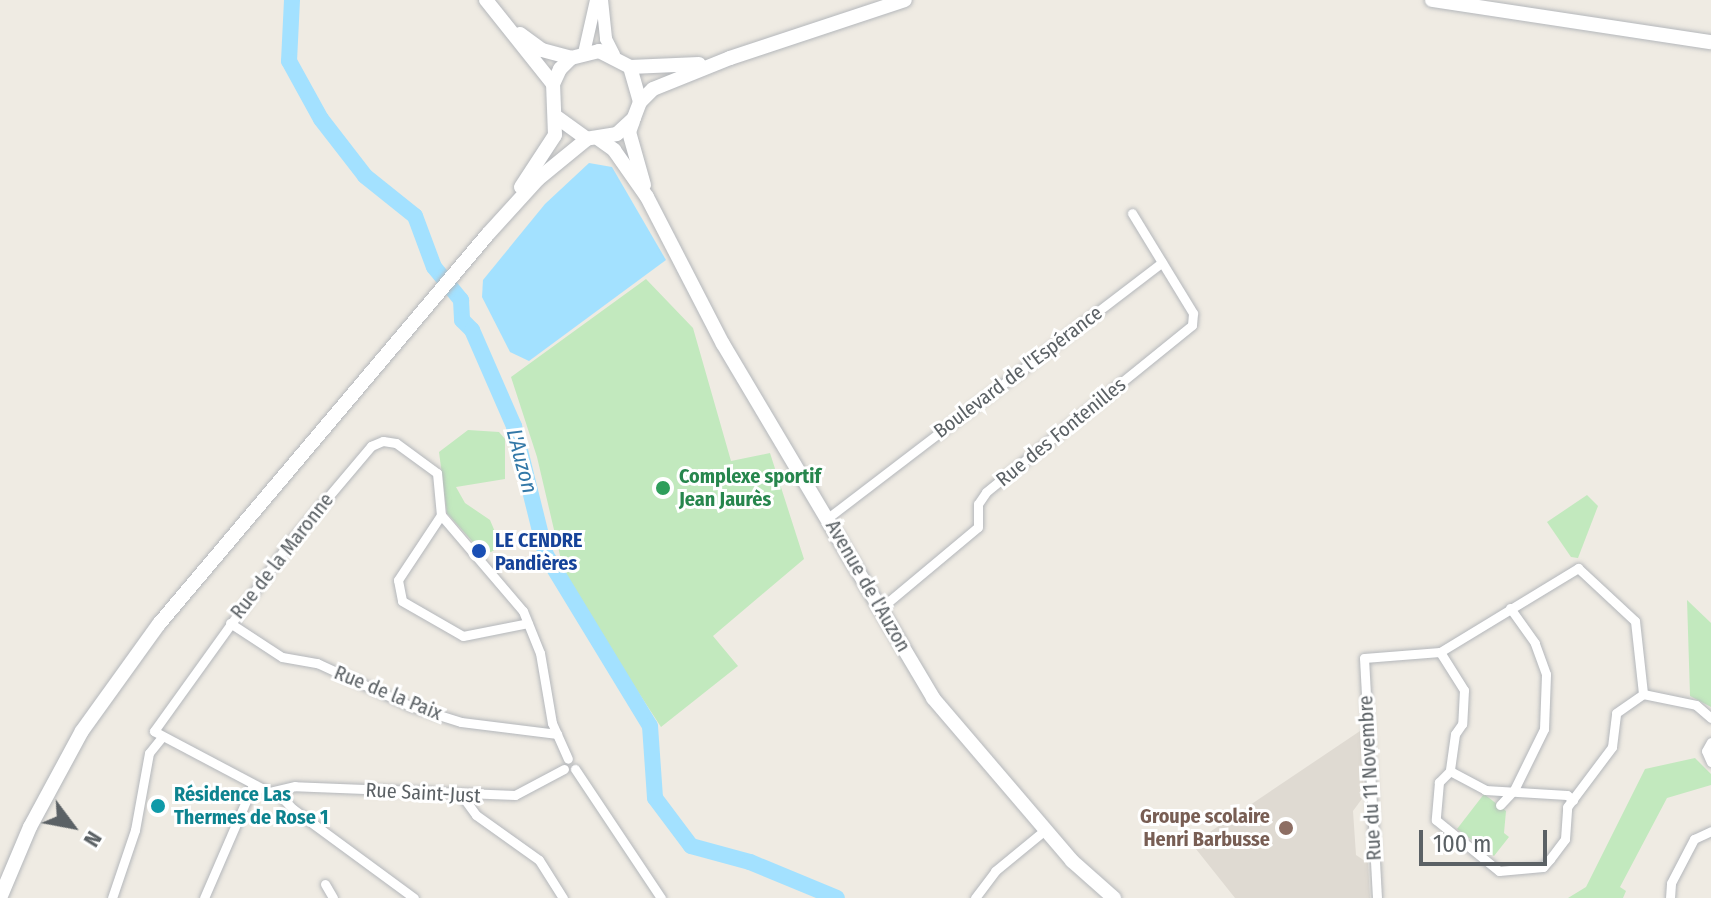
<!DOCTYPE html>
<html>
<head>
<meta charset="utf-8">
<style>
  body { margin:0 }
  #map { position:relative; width:1711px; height:898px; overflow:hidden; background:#efebe3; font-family:"Fira Sans Condensed",sans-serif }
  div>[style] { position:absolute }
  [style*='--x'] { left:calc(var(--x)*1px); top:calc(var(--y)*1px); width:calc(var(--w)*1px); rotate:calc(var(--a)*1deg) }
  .education>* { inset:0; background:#dfdad2 }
  .green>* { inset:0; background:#c2e9be }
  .water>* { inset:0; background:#a3e1ff }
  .river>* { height:16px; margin:-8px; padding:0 8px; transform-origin:8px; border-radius:8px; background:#a3e1ff }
  .roads { filter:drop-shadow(0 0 2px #b4b7bb) drop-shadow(0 0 2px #b4b7bb) }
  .minor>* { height:9px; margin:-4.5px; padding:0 4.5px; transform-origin:4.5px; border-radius:4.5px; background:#fff }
  .tertiary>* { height:12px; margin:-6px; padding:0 6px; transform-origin:6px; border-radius:6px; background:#fff }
  .secondary>* { height:14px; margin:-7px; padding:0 7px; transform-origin:7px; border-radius:7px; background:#fff }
  .dots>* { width:22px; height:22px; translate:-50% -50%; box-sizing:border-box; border:4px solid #fff; border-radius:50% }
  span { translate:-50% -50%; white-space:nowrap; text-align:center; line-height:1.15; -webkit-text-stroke:6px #fff; paint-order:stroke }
  .street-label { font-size:20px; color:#5b6165 }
  .leisure-label { font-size:20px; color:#27864d; font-weight:700 }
  .left { translate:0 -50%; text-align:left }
  .transit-label { font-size:20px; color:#164399; font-weight:700 }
  .culture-label { font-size:20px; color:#0d838f; font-weight:700 }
  .education-label { font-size:20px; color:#785e54; font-weight:700 }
  .right { translate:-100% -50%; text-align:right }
  .water-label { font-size:22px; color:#3378a7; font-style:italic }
  .north { position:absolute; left:32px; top:786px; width:80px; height:80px; -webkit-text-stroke:6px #fff; paint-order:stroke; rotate:122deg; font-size:22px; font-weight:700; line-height:32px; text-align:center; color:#5b6165 }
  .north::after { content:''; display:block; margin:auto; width:28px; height:36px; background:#5b6165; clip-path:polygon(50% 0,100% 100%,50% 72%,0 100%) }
  .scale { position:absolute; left:1419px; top:830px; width:128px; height:36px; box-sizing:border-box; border:4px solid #5b6165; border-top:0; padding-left:10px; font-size:24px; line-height:28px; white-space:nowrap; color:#5b6165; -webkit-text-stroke:6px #fff; paint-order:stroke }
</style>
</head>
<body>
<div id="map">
  <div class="education">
    <i style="clip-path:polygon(1360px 731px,1364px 796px,1353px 811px,1356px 855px,1368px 863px,1370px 898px,1235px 898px,1192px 844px)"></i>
  </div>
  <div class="green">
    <i style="clip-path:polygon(646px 279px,693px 328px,731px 461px,770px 453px,804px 559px,713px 636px,738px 666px,661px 727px,566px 581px,537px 457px,511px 377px)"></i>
    <i style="clip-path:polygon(468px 430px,499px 432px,505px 439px,505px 479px,456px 487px,465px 503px,490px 520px,501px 546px,491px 552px,479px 549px,447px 513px,439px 452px)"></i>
    <i style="clip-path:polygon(1587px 495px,1598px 506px,1578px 558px,1571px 557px,1547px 522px)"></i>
    <i style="clip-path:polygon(1687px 600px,1711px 623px,1711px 707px,1690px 696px)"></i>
    <i style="clip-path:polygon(1695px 758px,1711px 774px,1711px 785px,1667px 798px,1620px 887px,1626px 891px,1623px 898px,1568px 898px,1586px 887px,1645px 769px)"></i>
    <i style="clip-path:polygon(1484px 794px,1506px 811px,1504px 833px,1509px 837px,1494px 856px,1457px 829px)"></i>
  </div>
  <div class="water">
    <i style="clip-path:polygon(589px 163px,612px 167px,666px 260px,529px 361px,510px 352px,482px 297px,483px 280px,545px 204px)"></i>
  </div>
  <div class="river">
    <i style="--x:292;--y:0;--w:61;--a:92.8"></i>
    <i style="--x:289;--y:61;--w:66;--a:61.1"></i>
    <i style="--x:321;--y:119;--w:72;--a:52.3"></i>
    <i style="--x:365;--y:176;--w:64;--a:38.7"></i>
    <i style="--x:415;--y:216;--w:54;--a:69.6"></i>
    <i style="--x:434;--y:267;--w:43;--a:50.7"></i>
    <i style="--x:461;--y:300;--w:20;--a:87"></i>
    <i style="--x:462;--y:320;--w:14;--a:45"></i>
    <i style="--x:472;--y:330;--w:105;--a:66.4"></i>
    <i style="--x:514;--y:426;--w:133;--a:76.1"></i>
    <i style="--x:546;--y:555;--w:200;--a:58.7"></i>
    <i style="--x:650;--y:726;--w:72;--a:86"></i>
    <i style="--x:655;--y:798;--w:60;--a:53.1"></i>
    <i style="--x:691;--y:846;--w:61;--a:15.2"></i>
    <i style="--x:750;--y:862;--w:94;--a:22.5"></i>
  </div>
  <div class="roads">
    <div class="minor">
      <i style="--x:441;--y:515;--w:78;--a:123.5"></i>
      <i style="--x:398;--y:580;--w:21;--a:79"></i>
      <i style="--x:402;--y:601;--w:70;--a:29.8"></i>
      <i style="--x:463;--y:636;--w:66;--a:-11.3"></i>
      <i style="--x:829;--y:517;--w:419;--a:-37.4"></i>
      <i style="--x:881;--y:608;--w:126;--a:-39.9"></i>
      <i style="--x:978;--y:527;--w:23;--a:-90"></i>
      <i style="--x:978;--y:504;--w:14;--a:-56"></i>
      <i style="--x:986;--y:492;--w:265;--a:-39"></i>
      <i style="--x:1192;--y:325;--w:12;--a:-85"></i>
      <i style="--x:1193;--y:313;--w:117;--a:-121.4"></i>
      <i style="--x:230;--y:623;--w:62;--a:33.2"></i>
      <i style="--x:282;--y:657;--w:36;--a:10"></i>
      <i style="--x:317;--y:663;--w:102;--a:24.8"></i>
      <i style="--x:410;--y:706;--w:53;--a:17.4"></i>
      <i style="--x:461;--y:722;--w:97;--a:7.1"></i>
      <i style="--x:1440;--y:652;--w:45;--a:57.7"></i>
      <i style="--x:1464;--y:690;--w:34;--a:93"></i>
      <i style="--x:1462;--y:724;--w:12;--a:125"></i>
      <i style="--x:1455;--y:734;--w:37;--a:98"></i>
      <i style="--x:1450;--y:771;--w:16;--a:135"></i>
      <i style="--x:1439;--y:782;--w:38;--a:95"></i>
      <i style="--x:1436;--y:820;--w:81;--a:39"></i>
      <i style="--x:1499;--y:871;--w:44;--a:-5.2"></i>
      <i style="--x:1543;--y:867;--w:11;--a:-49"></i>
      <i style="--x:1550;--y:859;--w:25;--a:-53"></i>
      <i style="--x:1565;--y:839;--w:32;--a:-86"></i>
      <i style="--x:1567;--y:807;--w:75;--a:-53.1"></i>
      <i style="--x:1612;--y:747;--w:34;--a:-83"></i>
      <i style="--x:1616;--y:713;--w:33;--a:-35"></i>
      <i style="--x:1711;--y:742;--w:10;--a:119"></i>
      <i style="--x:1706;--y:751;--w:12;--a:66"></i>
      <i style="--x:564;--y:769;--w:55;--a:152"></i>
      <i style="--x:515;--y:795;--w:220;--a:-177.7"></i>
      <i style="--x:295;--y:786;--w:27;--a:167"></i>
      <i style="--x:269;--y:792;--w:130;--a:-152.1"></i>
      <i style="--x:154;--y:731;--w:233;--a:-54.3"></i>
      <i style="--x:290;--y:542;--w:126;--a:-49.8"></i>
      <i style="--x:371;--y:446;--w:13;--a:-23"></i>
      <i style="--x:383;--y:441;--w:13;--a:9"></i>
      <i style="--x:396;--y:443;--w:51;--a:36.2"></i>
      <i style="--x:437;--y:473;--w:42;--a:84.6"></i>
      <i style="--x:441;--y:515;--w:126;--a:49.5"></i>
      <i style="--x:523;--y:611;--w:45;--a:68"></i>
      <i style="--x:540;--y:653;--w:71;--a:80.3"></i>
      <i style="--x:552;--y:723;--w:39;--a:66"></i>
      <i style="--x:575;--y:769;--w:155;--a:56.3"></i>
      <i style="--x:1450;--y:771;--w:40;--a:28"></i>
      <i style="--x:1485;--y:790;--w:82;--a:3.5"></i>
      <i style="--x:1567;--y:795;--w:8;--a:40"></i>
      <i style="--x:277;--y:792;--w:23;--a:47"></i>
      <i style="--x:293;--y:809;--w:150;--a:36.3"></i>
      <i style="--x:463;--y:797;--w:22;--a:54"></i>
      <i style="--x:476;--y:815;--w:77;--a:35.5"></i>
      <i style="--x:539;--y:860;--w:45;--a:57.7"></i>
      <i style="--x:1500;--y:805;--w:21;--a:-47"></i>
      <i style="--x:1514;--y:790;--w:68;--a:-63.8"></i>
      <i style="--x:1544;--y:729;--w:55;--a:-87.9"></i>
      <i style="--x:1546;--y:674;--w:33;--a:-110"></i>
      <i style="--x:1535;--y:643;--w:43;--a:-125.5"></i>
      <i style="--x:325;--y:884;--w:16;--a:60"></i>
      <i style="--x:112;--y:898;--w:72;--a:-71.3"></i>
      <i style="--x:135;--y:830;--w:78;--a:-79.7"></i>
      <i style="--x:149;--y:753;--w:19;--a:-51"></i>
      <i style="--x:204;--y:898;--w:121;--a:-66.6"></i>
      <i style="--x:975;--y:898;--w:34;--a:-53"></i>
      <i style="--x:995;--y:871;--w:65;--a:-39.4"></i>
      <i style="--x:1377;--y:898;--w:240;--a:-93.1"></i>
      <i style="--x:1364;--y:658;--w:76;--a:-4.5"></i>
      <i style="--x:1440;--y:652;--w:162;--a:-31.3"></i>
      <i style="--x:1578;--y:568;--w:78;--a:42.9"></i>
      <i style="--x:1635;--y:621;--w:73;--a:83.7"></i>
      <i style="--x:1643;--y:694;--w:54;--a:11.7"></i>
      <i style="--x:1696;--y:705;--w:20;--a:41"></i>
      <i style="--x:1670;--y:898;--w:15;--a:-86"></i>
      <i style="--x:1671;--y:883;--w:50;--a:-62.4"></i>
      <i style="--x:1694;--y:839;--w:19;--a:-25"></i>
    </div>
    <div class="tertiary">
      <i style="--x:602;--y:0;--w:39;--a:84"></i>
      <i style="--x:606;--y:39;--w:18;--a:63"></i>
      <i style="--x:584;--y:53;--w:54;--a:-77.2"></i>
    </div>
    <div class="secondary">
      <i style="--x:486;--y:0;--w:107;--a:51.4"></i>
      <i style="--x:1432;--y:0;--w:282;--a:8.6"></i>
      <i style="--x:520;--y:34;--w:27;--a:36"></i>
      <i style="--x:542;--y:50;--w:30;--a:15"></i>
      <i style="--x:630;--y:67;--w:69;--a:-2.5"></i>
      <i style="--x:640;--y:102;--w:18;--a:-45"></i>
      <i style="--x:653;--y:89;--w:83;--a:-21.9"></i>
      <i style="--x:730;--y:58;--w:184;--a:-18.3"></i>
      <i style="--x:633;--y:121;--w:12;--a:110"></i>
      <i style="--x:629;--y:132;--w:55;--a:74.2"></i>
      <i style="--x:599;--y:139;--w:19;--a:36"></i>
      <i style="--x:614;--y:150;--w:57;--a:54.9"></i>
      <i style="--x:647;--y:197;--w:165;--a:62.7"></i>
      <i style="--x:723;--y:344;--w:412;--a:59.3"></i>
      <i style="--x:933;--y:698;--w:214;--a:49.5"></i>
      <i style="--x:1072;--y:861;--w:56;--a:41.4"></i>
      <i style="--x:521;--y:187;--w:62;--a:-56.8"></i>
      <i style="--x:555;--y:135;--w:51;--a:-92.2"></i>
      <i style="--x:553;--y:84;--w:17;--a:-65"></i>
      <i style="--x:560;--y:69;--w:16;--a:-45"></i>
      <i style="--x:571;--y:58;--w:29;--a:-14"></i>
      <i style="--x:599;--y:51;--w:35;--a:27"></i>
      <i style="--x:630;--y:67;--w:36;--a:74"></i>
      <i style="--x:640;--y:102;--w:17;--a:111"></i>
      <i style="--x:634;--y:118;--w:23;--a:137"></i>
      <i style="--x:617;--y:134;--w:30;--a:171"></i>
      <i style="--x:587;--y:139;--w:36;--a:-144"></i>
      <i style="--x:0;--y:898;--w:77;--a:-67.1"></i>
      <i style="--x:30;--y:827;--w:109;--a:-61.6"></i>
      <i style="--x:82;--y:731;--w:132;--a:-54.3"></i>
      <i style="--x:159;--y:624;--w:510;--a:-49.85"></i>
      <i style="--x:488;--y:234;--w:74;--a:-47.7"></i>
      <i style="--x:538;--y:179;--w:63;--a:-39.2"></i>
    </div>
  </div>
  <div class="dots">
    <i style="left:663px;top:488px;background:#2e9e5b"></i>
    <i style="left:479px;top:551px;background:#1a4fb4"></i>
    <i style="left:158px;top:806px;background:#0f9aa8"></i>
    <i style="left:1286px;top:828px;background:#8d6e63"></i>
  </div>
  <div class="street-label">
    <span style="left:1018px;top:372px;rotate:-37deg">Boulevard de l'Espérance</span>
    <span style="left:1061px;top:432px;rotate:-39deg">Rue des Fontenilles</span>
    <span style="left:282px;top:556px;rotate:-52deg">Rue de la Maronne</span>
    <span style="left:868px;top:586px;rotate:60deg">Avenue de l'Auzon</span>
    <span style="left:388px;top:693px;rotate:22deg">Rue de la Paix</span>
    <span style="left:1370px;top:778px;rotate:-93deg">Rue du 11 Novembre</span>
    <span style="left:423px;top:793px;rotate:3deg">Rue Saint-Just</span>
  </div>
  <div class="leisure-label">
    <span class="left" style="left:679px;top:488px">Complexe sportif<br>Jean Jaurès</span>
  </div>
  <div class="transit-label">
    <span class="left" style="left:495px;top:552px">LE CENDRE<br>Pandières</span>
  </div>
  <div class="culture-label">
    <span class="left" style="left:174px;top:806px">Résidence Las<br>Thermes de Rose 1</span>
  </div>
  <div class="education-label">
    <span class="right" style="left:1270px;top:828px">Groupe scolaire<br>Henri Barbusse</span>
  </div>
  <div class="water-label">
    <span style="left:522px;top:461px;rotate:75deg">L'Auzon</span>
  </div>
  <div class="north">N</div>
  <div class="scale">100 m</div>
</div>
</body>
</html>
